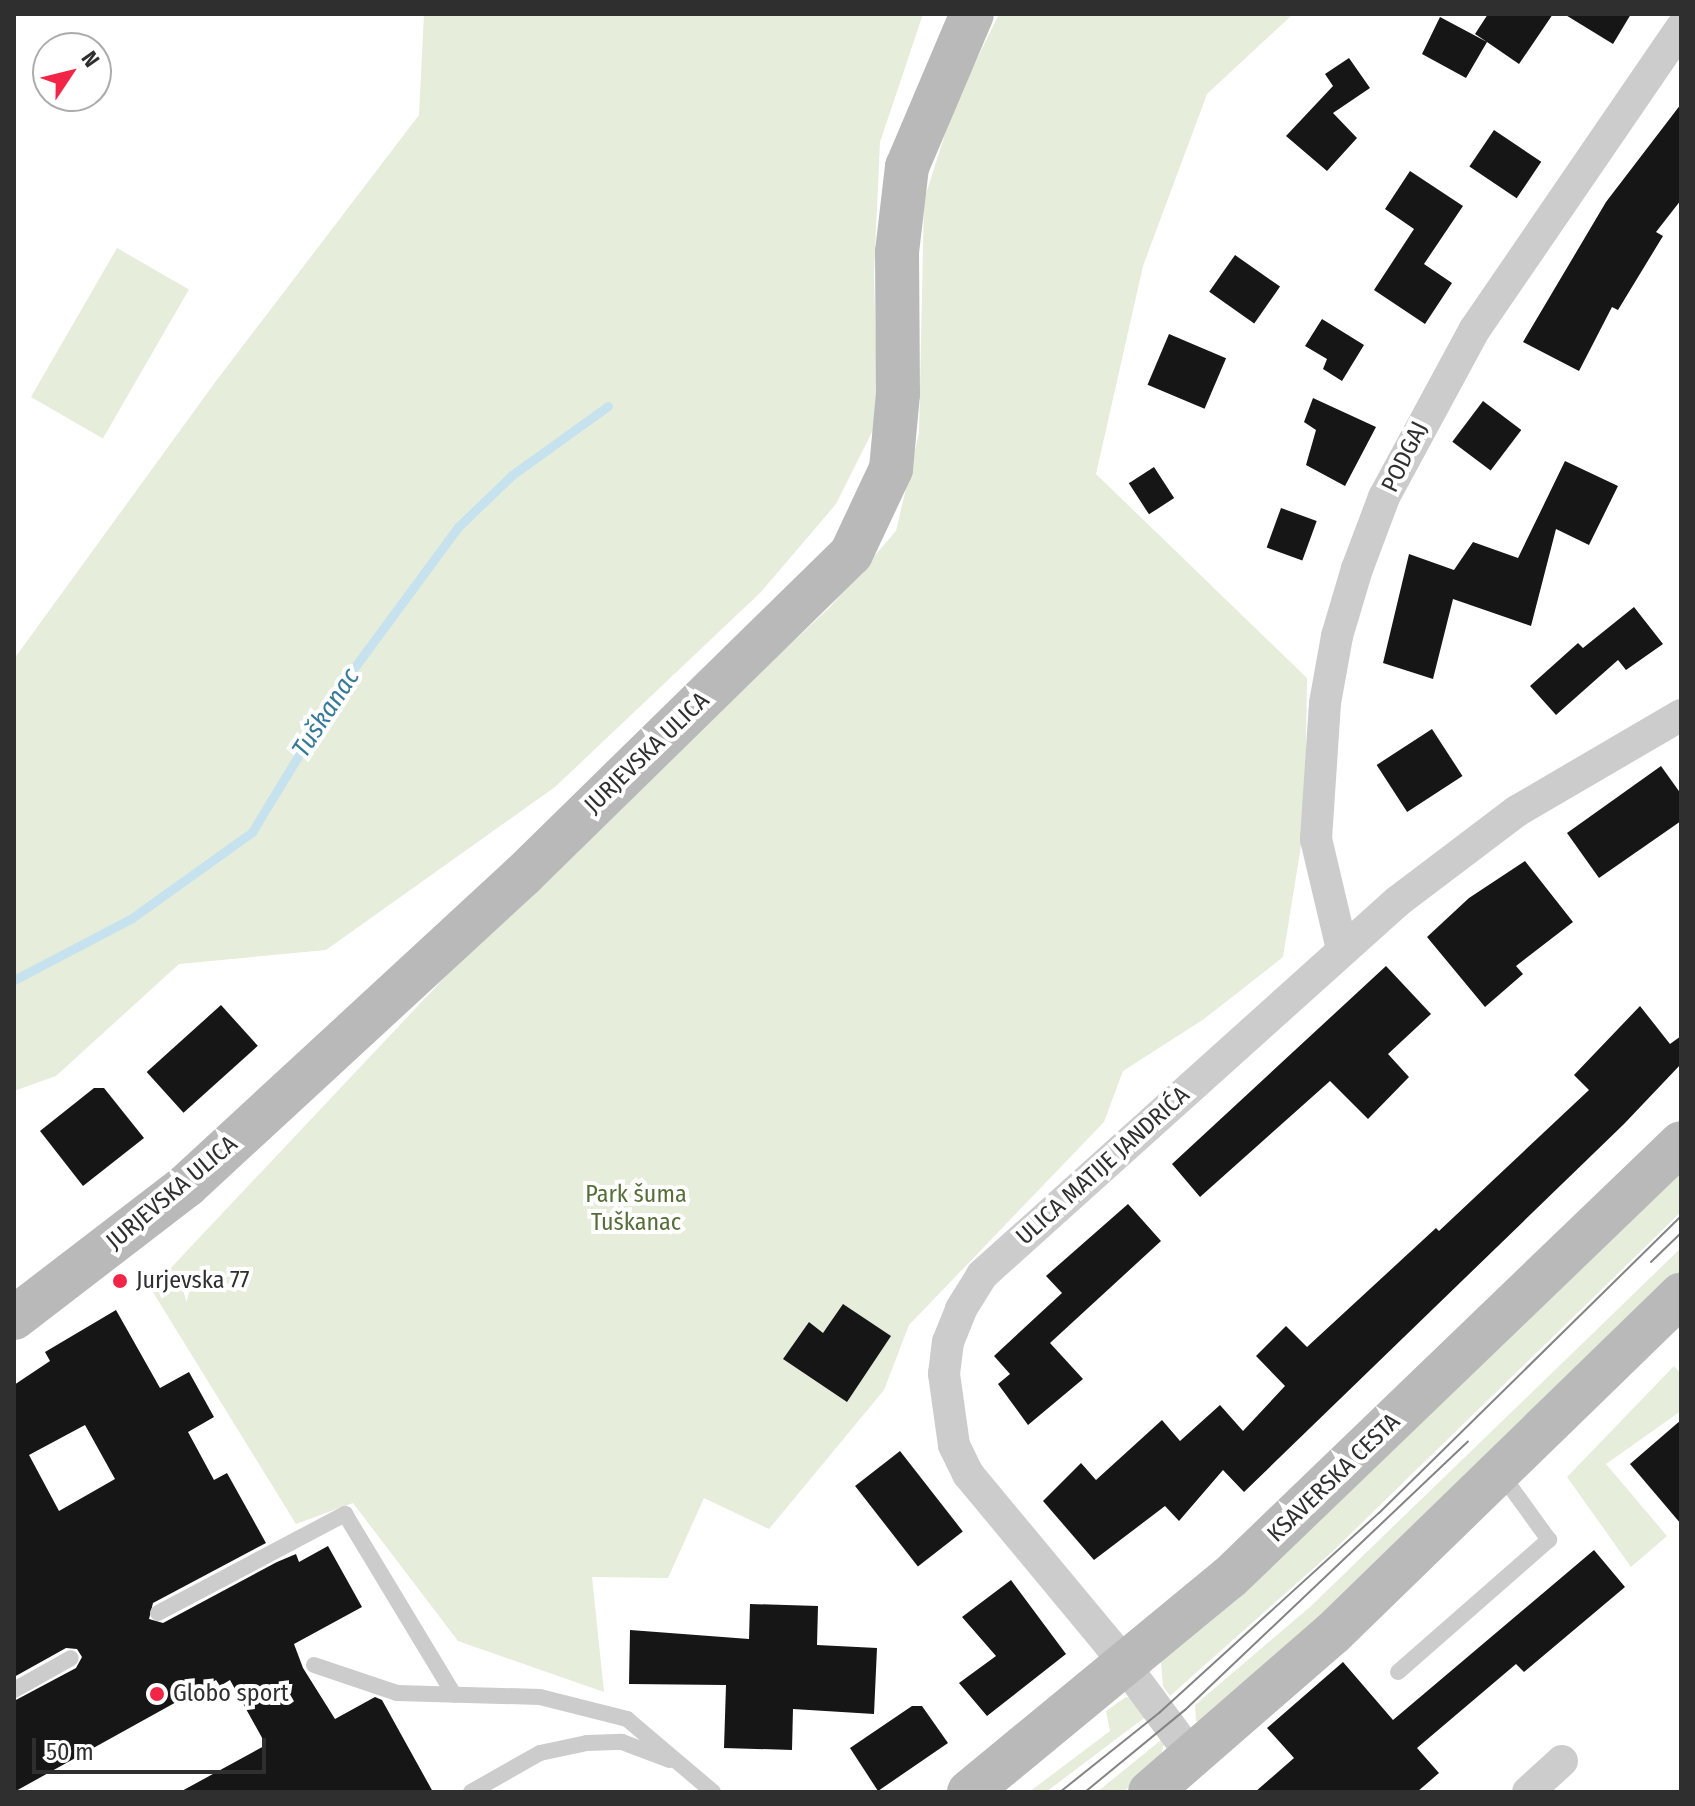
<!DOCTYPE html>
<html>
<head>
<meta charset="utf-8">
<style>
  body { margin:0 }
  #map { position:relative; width:1695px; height:1806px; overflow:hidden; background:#fff; font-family:"Fira Sans Condensed",sans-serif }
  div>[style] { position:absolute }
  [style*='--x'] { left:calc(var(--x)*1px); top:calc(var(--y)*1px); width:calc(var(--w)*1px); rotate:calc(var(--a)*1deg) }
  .green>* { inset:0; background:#e6eddb; transform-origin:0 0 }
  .stream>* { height:9px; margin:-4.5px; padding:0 4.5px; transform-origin:4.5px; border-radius:4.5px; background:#c6e2ee }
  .building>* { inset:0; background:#161616; transform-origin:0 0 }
  .lane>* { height:16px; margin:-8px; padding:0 8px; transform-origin:8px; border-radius:8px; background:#ccc }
  .street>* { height:32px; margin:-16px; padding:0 16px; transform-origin:16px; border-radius:16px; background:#ccc }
  .secondary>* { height:44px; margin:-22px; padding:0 22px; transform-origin:22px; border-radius:22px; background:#b9b9b9 }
  .tram>* { height:2px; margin:-1px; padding:0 1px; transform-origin:1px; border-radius:1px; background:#848484 }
  .dots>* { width:22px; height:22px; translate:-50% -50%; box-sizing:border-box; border:4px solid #fff; border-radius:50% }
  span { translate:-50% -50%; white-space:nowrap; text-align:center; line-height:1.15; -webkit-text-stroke:8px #fff; paint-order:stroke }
  .street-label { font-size:24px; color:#2f2f2f }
  .park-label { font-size:24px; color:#566e39 }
  .poi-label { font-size:24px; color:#2f2f2f }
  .left { translate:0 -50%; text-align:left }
  .water-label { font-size:26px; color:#367a97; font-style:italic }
  .frame { position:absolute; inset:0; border:16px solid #2f2f2f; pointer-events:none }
  .north { position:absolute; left:32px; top:32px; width:80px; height:80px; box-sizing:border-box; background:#fff; border:2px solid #acacac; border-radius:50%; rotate:55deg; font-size:22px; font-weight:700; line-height:32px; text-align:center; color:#2f2f2f }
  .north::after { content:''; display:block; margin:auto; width:28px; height:36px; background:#f22546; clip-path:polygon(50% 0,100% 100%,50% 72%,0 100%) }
  .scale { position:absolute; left:32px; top:1738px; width:234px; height:36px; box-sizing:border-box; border:4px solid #2f2f2f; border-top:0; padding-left:10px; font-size:24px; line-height:28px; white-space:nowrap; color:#2f2f2f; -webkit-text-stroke:6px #fff; paint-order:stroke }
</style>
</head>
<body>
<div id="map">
  <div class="green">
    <i style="clip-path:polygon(424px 14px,923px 14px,880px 142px,874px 275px,878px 420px,836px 504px,761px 592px,555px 787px,326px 950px,179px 964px,56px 1076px,14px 1091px,14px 659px,216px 381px,419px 115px)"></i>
    <i style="clip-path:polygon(999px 14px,1293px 14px,1207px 94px,1143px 266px,1096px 474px,1307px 678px,1305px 821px,1283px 957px,1204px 1019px,1123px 1071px,1104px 1122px,909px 1325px,884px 1390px,769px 1529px,704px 1498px,668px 1578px,592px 1577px,604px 1692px,458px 1641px,353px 1503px,296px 1524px,151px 1289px,528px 889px,830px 607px,896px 531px,919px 433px,924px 200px,954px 106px)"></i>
    <i style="left:117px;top:248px;width:83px;height:172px;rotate:30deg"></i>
    <i style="clip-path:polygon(1681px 1167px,1681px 1212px,1334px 1550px,1170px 1696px,1163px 1686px,1161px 1662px)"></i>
    <i style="clip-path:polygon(1681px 1248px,1681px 1276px,1390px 1557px,1204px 1722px,1196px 1721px,1195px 1705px,1311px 1606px)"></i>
    <i style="clip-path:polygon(1674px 1366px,1681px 1374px,1681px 1411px,1606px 1464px,1667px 1536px,1631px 1567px,1567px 1477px)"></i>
    <i style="clip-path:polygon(1126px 1697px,1140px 1700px,1152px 1712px,1046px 1792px,1029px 1792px,1110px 1731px,1106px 1711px)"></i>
    <i style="clip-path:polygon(1166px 1736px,1159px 1763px,1123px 1792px,1097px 1792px)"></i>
  </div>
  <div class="stream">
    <i style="--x:14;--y:980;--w:133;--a:-27.7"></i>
    <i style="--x:132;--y:918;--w:148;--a:-35.6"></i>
    <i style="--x:252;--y:832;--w:170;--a:-58.7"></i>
    <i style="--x:340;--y:687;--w:199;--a:-53.6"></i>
    <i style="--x:458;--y:527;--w:75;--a:-43.9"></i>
    <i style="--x:512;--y:475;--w:118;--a:-35.7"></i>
  </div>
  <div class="building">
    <i style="clip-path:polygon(1488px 14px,1553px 14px,1519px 64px,1487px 42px,1466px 78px,1422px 54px,1440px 17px,1487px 42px,1475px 34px)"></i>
    <i style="clip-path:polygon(1564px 14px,1631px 14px,1613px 44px)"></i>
    <i style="clip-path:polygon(1349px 58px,1370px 88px,1333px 113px,1357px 138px,1327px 171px,1286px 136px,1333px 86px,1325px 74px)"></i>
    <i style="clip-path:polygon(1681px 104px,1681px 200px,1656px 232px,1663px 236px,1618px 310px,1612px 307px,1579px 371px,1523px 342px,1606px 202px)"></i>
    <i style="left:1494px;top:130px;width:57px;height:44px;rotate:34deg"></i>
    <i style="clip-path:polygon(1410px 171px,1463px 206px,1424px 264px,1452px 283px,1425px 324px,1374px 290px,1414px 229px,1385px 209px)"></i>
    <i style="left:1235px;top:255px;width:55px;height:45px;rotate:35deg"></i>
    <i style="clip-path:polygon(1322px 319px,1364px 345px,1342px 381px,1323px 369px,1327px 359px,1305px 346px)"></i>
    <i style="left:1169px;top:334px;width:62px;height:55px;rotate:23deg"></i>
    <i style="clip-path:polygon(1313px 398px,1376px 427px,1345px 486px,1306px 465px,1316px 430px,1304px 422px)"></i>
    <i style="left:1483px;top:401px;width:48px;height:51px;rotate:37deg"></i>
    <i style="clip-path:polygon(1565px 461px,1618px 486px,1589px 545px,1556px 529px,1531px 626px,1453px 599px,1433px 679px,1383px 663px,1409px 554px,1454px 570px,1473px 542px,1518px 558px)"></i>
    <i style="left:1154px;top:467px;width:37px;height:30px;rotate:57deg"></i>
    <i style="left:1281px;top:508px;width:38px;height:42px;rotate:20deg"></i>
    <i style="clip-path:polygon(1634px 607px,1663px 644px,1626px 670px,1618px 660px,1556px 715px,1530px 686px,1578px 643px,1583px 648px)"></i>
    <i style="left:1432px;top:729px;width:56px;height:66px;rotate:57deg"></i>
    <i style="clip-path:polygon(1661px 766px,1681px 794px,1681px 821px,1599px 878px,1567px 833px)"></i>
    <i style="clip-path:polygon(1525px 861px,1573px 922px,1516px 966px,1523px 974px,1485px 1007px,1427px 937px,1469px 898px)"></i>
    <i style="clip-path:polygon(1386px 966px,1431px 1014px,1388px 1054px,1409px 1077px,1368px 1119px,1330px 1081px,1200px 1197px,1172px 1164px)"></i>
    <i style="left:221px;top:1005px;width:55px;height:100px;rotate:48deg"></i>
    <i style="clip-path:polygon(1640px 1006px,1670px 1044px,1681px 1036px,1681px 1064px,1624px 1124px,1244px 1492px,1223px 1470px,1179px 1521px,1165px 1506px,1094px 1560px,1043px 1501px,1081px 1463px,1096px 1480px,1162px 1420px,1180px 1441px,1220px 1405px,1243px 1431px,1285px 1386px,1256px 1356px,1286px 1326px,1307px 1347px,1436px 1228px,1439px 1231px,1589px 1090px,1574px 1075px)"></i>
    <i style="clip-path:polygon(94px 1088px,104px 1088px,144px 1138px,83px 1186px,40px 1131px)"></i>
    <i style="clip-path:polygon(1128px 1204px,1161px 1241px,1050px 1343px,1083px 1379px,1028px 1425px,998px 1384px,1010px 1374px,994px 1356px,1062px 1293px,1046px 1276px)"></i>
    <i style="clip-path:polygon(843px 1304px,891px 1336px,847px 1402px,783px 1359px,809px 1322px,823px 1333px)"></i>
    <i style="clip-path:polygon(evenodd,116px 1310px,160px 1388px,189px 1372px,214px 1417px,188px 1432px,214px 1480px,227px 1473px,266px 1543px,153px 1603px,149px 1619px,163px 1623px,277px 1562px,296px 1554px,299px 1562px,328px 1546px,362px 1607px,294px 1644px,303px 1668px,335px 1719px,375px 1697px,382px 1700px,433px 1792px,180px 1792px,266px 1745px,230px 1680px,220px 1686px,216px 1680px,14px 1792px,14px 1701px,76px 1668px,82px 1657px,77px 1649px,66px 1648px,14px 1677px,14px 1385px,50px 1361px,45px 1352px,116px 1310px,85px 1425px,115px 1479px,59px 1511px,29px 1455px,85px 1425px)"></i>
    <i style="clip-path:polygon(1681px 1420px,1681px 1524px,1630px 1464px)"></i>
    <i style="left:900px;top:1451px;width:102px;height:57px;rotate:52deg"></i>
    <i style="clip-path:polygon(1594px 1550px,1625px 1587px,1524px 1672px,1516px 1664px,1417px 1748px,1439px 1773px,1417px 1792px,1255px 1792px,1294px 1758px,1267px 1728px,1343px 1662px,1393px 1720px)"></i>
    <i style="clip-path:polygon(1011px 1580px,1066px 1654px,987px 1716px,959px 1683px,996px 1656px,962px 1617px)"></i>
    <i style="clip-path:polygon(750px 1604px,818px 1606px,817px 1645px,877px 1648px,874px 1714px,793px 1709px,792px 1750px,724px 1748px,726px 1685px,629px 1684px,630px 1630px,749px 1639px)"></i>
    <i style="clip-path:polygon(912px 1706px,922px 1706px,948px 1743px,878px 1791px,850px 1748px)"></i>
  </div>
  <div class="lane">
    <i style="--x:158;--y:1613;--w:212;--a:-27.9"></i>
    <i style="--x:345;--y:1514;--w:211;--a:58.9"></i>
    <i style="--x:314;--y:1665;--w:88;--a:18.6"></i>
    <i style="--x:397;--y:1693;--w:143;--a:1.6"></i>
    <i style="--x:540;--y:1697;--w:90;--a:14.2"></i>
    <i style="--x:627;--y:1719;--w:113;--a:40.3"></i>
    <i style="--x:1398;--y:1672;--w:201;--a:-41.2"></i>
    <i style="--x:1549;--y:1540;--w:80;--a:-125.9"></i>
    <i style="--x:14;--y:1690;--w:65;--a:-29.3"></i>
    <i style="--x:471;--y:1792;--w:79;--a:-29.5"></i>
    <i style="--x:540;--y:1753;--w:48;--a:-12"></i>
    <i style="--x:587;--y:1743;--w:35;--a:-2"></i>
    <i style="--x:622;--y:1742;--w:51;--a:20.6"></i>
  </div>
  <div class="street">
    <i style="--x:1342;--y:949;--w:113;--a:-103.3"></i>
    <i style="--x:1316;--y:839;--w:136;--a:-86.2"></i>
    <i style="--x:1325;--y:703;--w:68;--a:-79.8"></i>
    <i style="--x:1337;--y:636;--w:70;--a:-73.4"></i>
    <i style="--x:1357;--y:569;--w:77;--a:-69.4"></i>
    <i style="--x:1384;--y:497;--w:191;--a:-61.6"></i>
    <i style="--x:1475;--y:329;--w:365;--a:-55.6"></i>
    <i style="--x:1192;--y:1756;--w:138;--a:-126.5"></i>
    <i style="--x:1110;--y:1645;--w:222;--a:-129.7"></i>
    <i style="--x:968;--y:1474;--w:32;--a:-116"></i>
    <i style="--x:954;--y:1445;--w:72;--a:-98"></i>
    <i style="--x:944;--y:1374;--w:32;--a:-83"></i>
    <i style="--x:948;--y:1342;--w:35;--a:-68"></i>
    <i style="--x:961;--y:1309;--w:40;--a:-58"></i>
    <i style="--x:982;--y:1275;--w:559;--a:-41.96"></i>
    <i style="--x:1398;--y:901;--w:149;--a:-37.1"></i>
    <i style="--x:1517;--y:811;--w:190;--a:-30.3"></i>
    <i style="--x:1528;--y:1792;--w:46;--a:-42.4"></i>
  </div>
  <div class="secondary">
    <i style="--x:14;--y:1318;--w:217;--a:-37.5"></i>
    <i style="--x:186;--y:1186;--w:459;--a:-42.7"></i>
    <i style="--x:523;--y:875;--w:459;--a:-44.4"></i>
    <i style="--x:851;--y:554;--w:94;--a:-64.8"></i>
    <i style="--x:891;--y:469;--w:75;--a:-84.7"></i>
    <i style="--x:898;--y:394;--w:142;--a:-90.4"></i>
    <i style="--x:897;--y:252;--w:86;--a:-83.3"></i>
    <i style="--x:907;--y:167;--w:166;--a:-67"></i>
    <i style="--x:969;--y:1792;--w:337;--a:-39.5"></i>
    <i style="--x:1229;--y:1578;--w:627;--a:-43.9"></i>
    <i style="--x:1150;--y:1792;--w:241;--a:-41"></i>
    <i style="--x:1332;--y:1634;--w:487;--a:-44.2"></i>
  </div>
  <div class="tram">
    <i style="--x:1651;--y:1262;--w:42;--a:-44"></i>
    <i style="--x:1060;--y:1792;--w:127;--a:-38.6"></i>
    <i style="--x:1159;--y:1713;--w:297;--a:-42.3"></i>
    <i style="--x:1379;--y:1513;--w:424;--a:-44.5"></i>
    <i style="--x:1085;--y:1792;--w:129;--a:-39.4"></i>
    <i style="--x:1185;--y:1710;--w:390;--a:-43.5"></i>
  </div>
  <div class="dots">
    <i style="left:120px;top:1281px;background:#f22546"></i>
    <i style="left:157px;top:1694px;background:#f22546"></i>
  </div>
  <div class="street-label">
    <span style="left:1405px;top:457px;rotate:-64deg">PODGAJ</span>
    <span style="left:647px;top:753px;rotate:-44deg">JURJEVSKA ULICA</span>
    <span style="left:1103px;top:1166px;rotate:-42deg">ULICA MATIJE JANDRIĆA</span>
    <span style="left:172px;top:1193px;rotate:-40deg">JURJEVSKA ULICA</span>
    <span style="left:1334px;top:1478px;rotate:-44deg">KSAVERSKA CESTA</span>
  </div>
  <div class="park-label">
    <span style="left:636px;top:1209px">Park šuma<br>Tuškanac</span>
  </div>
  <div class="poi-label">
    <span class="left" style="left:136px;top:1281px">Jurjevska 77</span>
    <span class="left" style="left:173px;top:1694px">Globo sport</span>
  </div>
  <div class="water-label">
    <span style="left:326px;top:713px;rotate:-57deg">Tuškanac</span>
  </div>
  <div class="frame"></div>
  <div class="north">N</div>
  <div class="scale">50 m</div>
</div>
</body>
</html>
